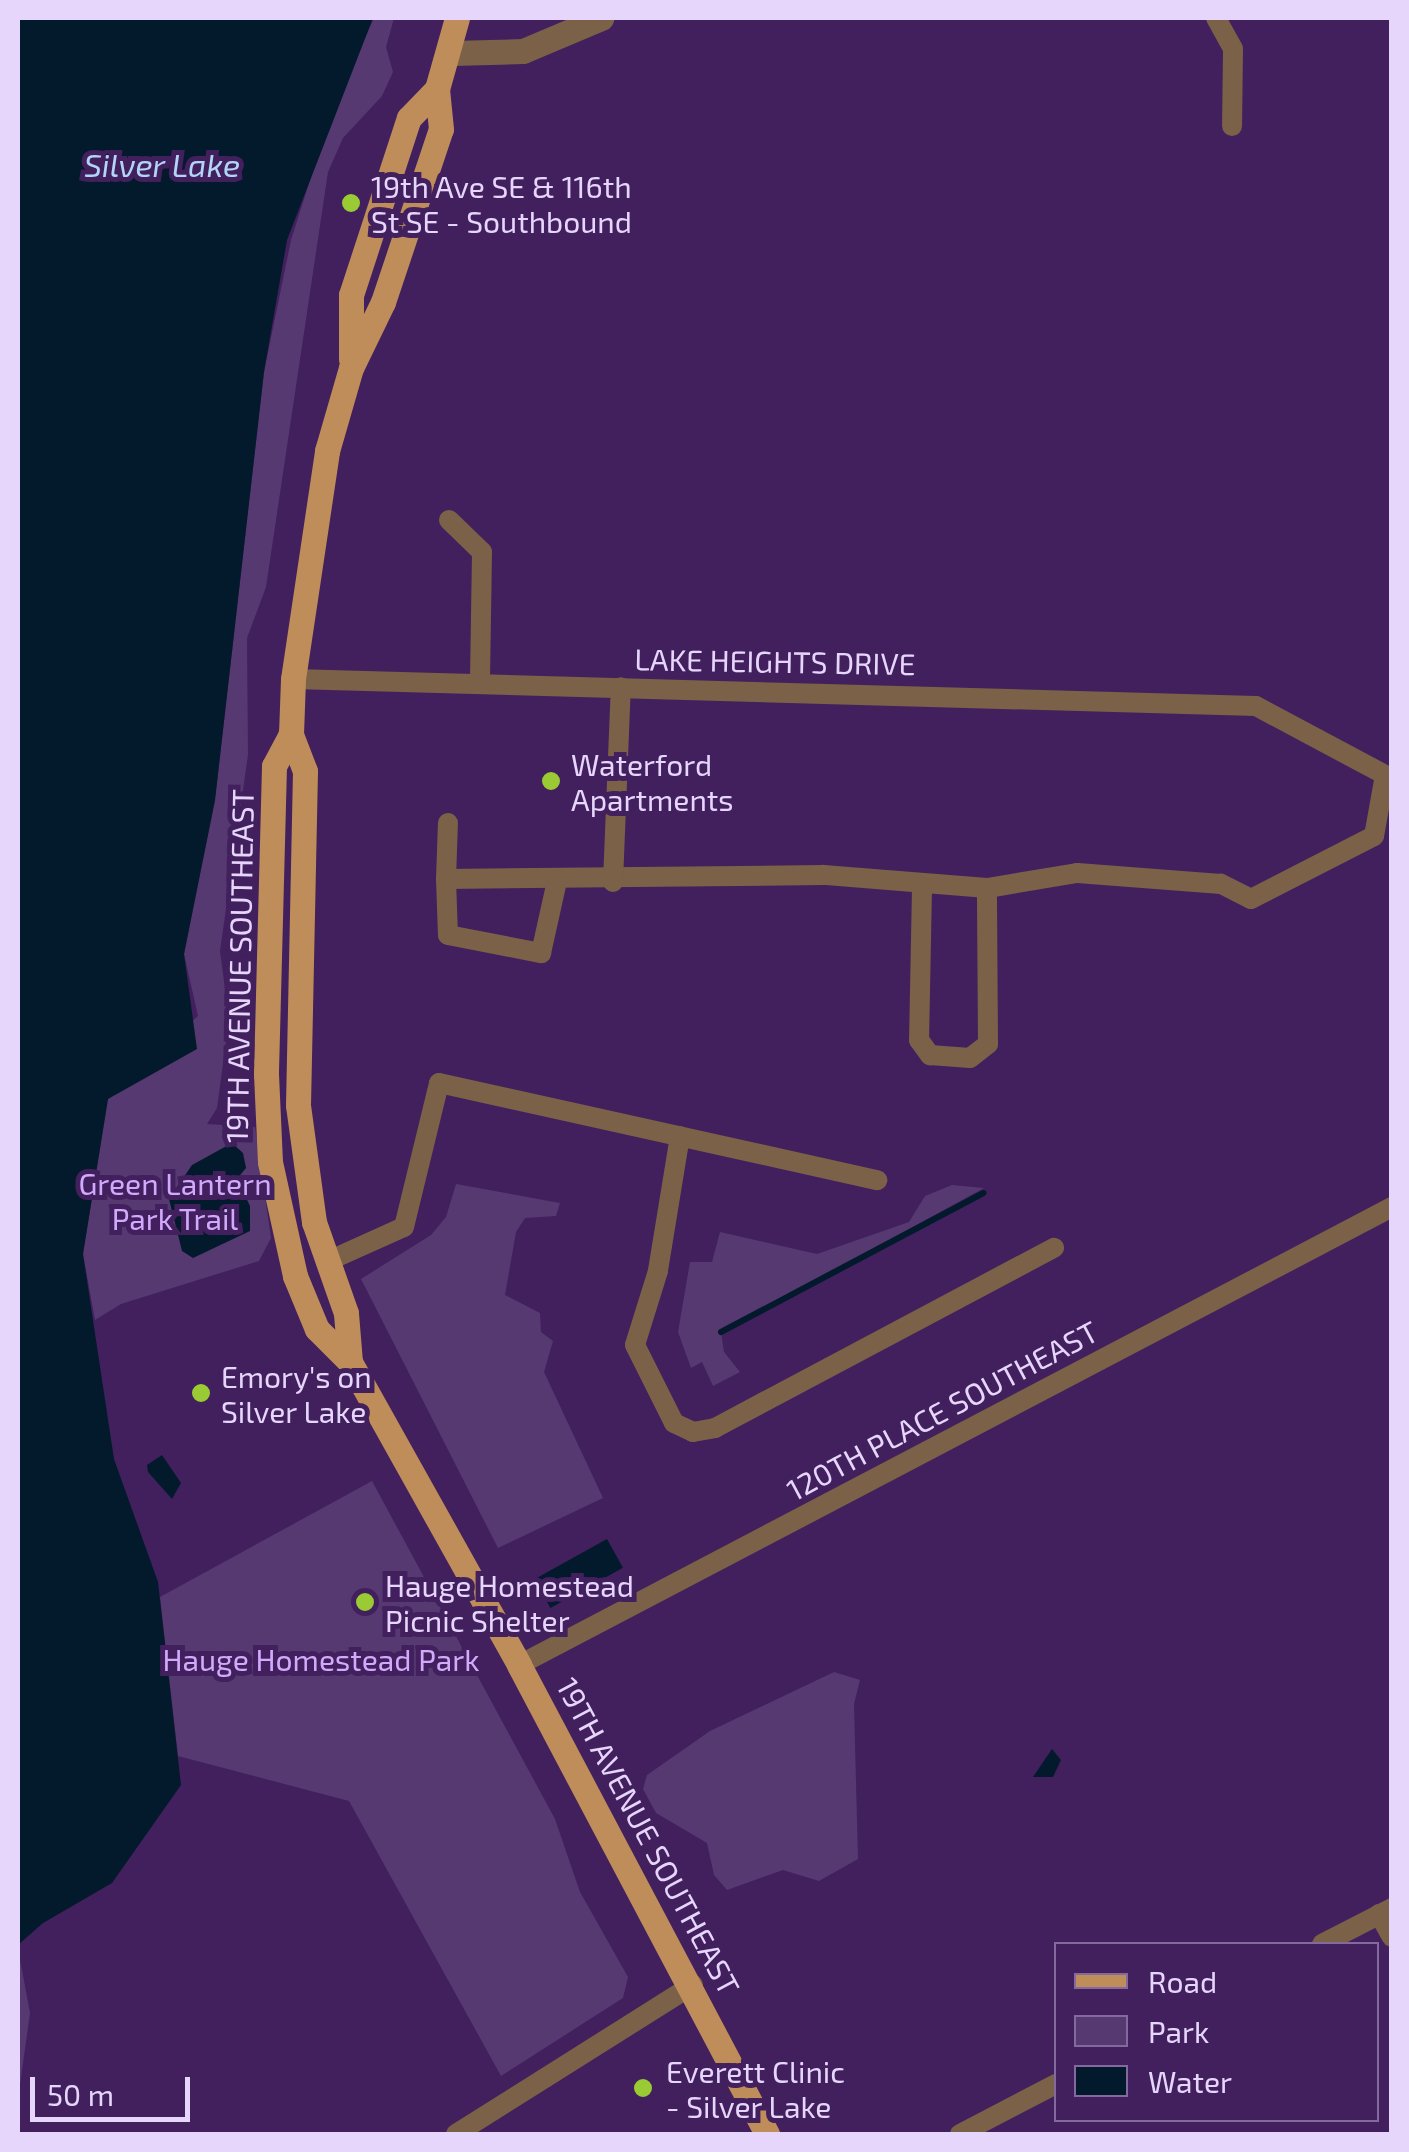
<!DOCTYPE html>
<html>
<head>
<meta charset="utf-8">
<style>
  body { margin:0 }
  #map { position:relative; width:1409px; height:2152px; overflow:hidden; background:#41205d; font-family:"Exo 2",sans-serif }
  div>[style] { position:absolute }
  [style*='--x'] { left:calc(var(--x)*1px); top:calc(var(--y)*1px); width:calc(var(--w)*1px); rotate:calc(var(--a)*1deg) }
  .green>* { inset:0; background:#563971 }
  .water>* { inset:0; background:#031a2d; transform-origin:0 0 }
  .stream>* { height:6px; margin:-3px; padding:0 3px; transform-origin:3px; border-radius:3px; background:#031a2d }
  .minor>* { height:20px; margin:-10px; padding:0 10px; transform-origin:10px; border-radius:10px; background:#7a6148 }
  .tertiary>* { height:25px; margin:-12.5px; padding:0 12.5px; transform-origin:12.5px; border-radius:12.5px; background:#7a6148 }
  .primary>* { height:25px; margin:-12.5px; padding:0 12.5px; transform-origin:12.5px; border-radius:12.5px; background:#bf8d59 }
  .dots>* { width:28px; height:28px; translate:-50% -50%; box-sizing:border-box; border:5px solid #41205d; border-radius:50% }
  span { translate:-50% -50%; white-space:nowrap; text-align:center; line-height:1.15; -webkit-text-stroke:10px #41205d; paint-order:stroke }
  .poi-label { font-size:30px; color:#e7d6fc }
  .left { translate:0 -50%; text-align:left }
  .street-label { font-size:30px; color:#e7d6fc }
  .park-label { font-size:30px; color:#d2aafb }
  .water-label { font-size:32px; color:#b2d5f6; font-style:italic }
  .frame { position:absolute; inset:0; border:20px solid #e7d6fc; pointer-events:none }
  .legend { position:absolute; left:1054px; top:1942px; width:325px; height:180px; box-sizing:border-box; background:#41205d; border:2px solid #83699d; margin:0; padding:12px 18px; list-style:none; font-size:30px; color:#e7d6fc }
  .legend li { display:flex; align-items:center; gap:20px; height:50px }
  .legend b { width:50px; border:2px solid #83699d }
  .scale { position:absolute; left:30px; top:2077px; width:160px; height:45px; box-sizing:border-box; border:5px solid #e7d6fc; border-top:0; padding-left:12px; font-size:30px; line-height:35px; white-space:nowrap; color:#e7d6fc; -webkit-text-stroke:8px #41205d; paint-order:stroke }
</style>
</head>
<body>
<div id="map">
  <div class="green">
    <i style="clip-path:polygon(374px 18px,394px 18px,386px 47px,393px 72px,382px 96px,343px 138px,328px 172px,266px 587px,247px 638px,248px 755px,220px 951px,229px 1019px,217px 1108px,207px 1124px,255px 1127px,271px 1238px,259px 1261px,121px 1304px,95px 1320px,83px 1254px,108px 1098px,198px 1016px,184px 954px,215px 800px,264px 372px,291px 240px,332px 111px)"></i>
    <i style="clip-path:polygon(456px 1184px,560px 1203px,556px 1216px,525px 1218px,516px 1232px,505px 1295px,540px 1313px,541px 1332px,553px 1341px,544px 1372px,603px 1498px,498px 1548px,361px 1279px,431px 1235px,446px 1217px)"></i>
    <i style="clip-path:polygon(952px 1185px,984px 1188px,721px 1332px,724px 1352px,740px 1372px,713px 1386px,702px 1362px,691px 1368px,678px 1332px,690px 1262px,712px 1262px,720px 1232px,817px 1254px,909px 1222px,925px 1196px)"></i>
    <i style="clip-path:polygon(372px 1481px,555px 1819px,580px 1892px,628px 1977px,623px 1998px,501px 2076px,349px 1801px,178px 1756px,160px 1597px)"></i>
    <i style="clip-path:polygon(834px 1672px,860px 1680px,854px 1704px,858px 1859px,819px 1881px,783px 1870px,727px 1890px,714px 1875px,707px 1843px,656px 1813px,643px 1789px,647px 1775px,710px 1731px)"></i>
    <i style="clip-path:polygon(18px 1949px,30px 2013px,18px 2099px)"></i>
  </div>
  <div class="water">
    <i style="clip-path:polygon(18px 18px,373px 18px,287px 240px,264px 372px,215px 800px,184px 954px,197px 1049px,108px 1099px,83px 1254px,114px 1459px,158px 1582px,181px 1785px,112px 1883px,43px 1923px,18px 1945px)"></i>
    <i style="clip-path:polygon(232px 1143px,243px 1153px,246px 1168px,237px 1179px,250px 1206px,250px 1231px,193px 1258px,182px 1251px,169px 1199px,192px 1165px)"></i>
    <i style="clip-path:polygon(162px 1455px,181px 1483px,172px 1499px,148px 1472px,147px 1465px)"></i>
    <i style="left:607px;top:1539px;width:33px;height:83px;rotate:61deg"></i>
    <i style="clip-path:polygon(1052px 1749px,1061px 1760px,1053px 1777px,1033px 1777px)"></i>
  </div>
  <div class="stream">
    <i style="--x:721;--y:1332;--w:297;--a:-27.9"></i>
  </div>
  <div class="minor">
    <i style="--x:1216;--y:18;--w:35;--a:61"></i>
    <i style="--x:1233;--y:49;--w:77;--a:90.7"></i>
    <i style="--x:449;--y:520;--w:46;--a:44.1"></i>
    <i style="--x:482;--y:552;--w:132;--a:90.9"></i>
    <i style="--x:293;--y:679;--w:963;--a:1.61"></i>
    <i style="--x:1256;--y:706;--w:146;--a:28.1"></i>
    <i style="--x:1385;--y:775;--w:62;--a:100.2"></i>
    <i style="--x:1374;--y:836;--w:138;--a:152.9"></i>
    <i style="--x:1251;--y:899;--w:34;--a:-153"></i>
    <i style="--x:1221;--y:884;--w:144;--a:-175.6"></i>
    <i style="--x:1077;--y:873;--w:91;--a:170.5"></i>
    <i style="--x:987;--y:888;--w:164;--a:-175.4"></i>
    <i style="--x:824;--y:875;--w:378;--a:179.4"></i>
    <i style="--x:446;--y:879;--w:56;--a:88"></i>
    <i style="--x:448;--y:935;--w:95;--a:11"></i>
    <i style="--x:541;--y:953;--w:74;--a:-77.5"></i>
    <i style="--x:446;--y:879;--w:56;--a:-88"></i>
    <i style="--x:613;--y:882;--w:195;--a:-87.7"></i>
    <i style="--x:922;--y:887;--w:153;--a:91.1"></i>
    <i style="--x:919;--y:1040;--w:19;--a:54"></i>
    <i style="--x:930;--y:1055;--w:40;--a:4.3"></i>
    <i style="--x:970;--y:1058;--w:23;--a:-38"></i>
    <i style="--x:988;--y:1044;--w:156;--a:-90.4"></i>
    <i style="--x:680;--y:1136;--w:137;--a:99.3"></i>
    <i style="--x:658;--y:1271;--w:77;--a:107.3"></i>
    <i style="--x:635;--y:1345;--w:87;--a:63.4"></i>
    <i style="--x:674;--y:1423;--w:21;--a:25"></i>
    <i style="--x:693;--y:1432;--w:22;--a:-10"></i>
    <i style="--x:715;--y:1428;--w:384;--a:-28"></i>
    <i style="--x:326;--y:1262;--w:85;--a:-24.2"></i>
    <i style="--x:404;--y:1227;--w:148;--a:-76.3"></i>
    <i style="--x:439;--y:1083;--w:449;--a:12.5"></i>
    <i style="--x:519;--y:1665;--w:986;--a:-27.68"></i>
    <i style="--x:1379;--y:1914;--w:26;--a:61"></i>
    <i style="--x:1322;--y:1944;--w:79;--a:-27.2"></i>
    <i style="--x:456;--y:2134;--w:280;--a:-32.2"></i>
    <i style="--x:960;--y:2134;--w:108;--a:-27.5"></i>
  </div>
  <div class="tertiary">
    <i style="--x:452;--y:53;--w:71;--a:-1.6"></i>
    <i style="--x:523;--y:51;--w:85;--a:-22.9"></i>
  </div>
  <div class="primary">
    <i style="--x:351;--y:359;--w:64;--a:-90"></i>
    <i style="--x:351;--y:295;--w:186;--a:-71.9"></i>
    <i style="--x:409;--y:118;--w:40;--a:-46"></i>
    <i style="--x:437;--y:89;--w:74;--a:-74.3"></i>
    <i style="--x:291;--y:734;--w:36;--a:118"></i>
    <i style="--x:274;--y:766;--w:308;--a:91.5"></i>
    <i style="--x:266;--y:1074;--w:88;--a:87.4"></i>
    <i style="--x:270;--y:1162;--w:117;--a:77.6"></i>
    <i style="--x:295;--y:1276;--w:57;--a:67.5"></i>
    <i style="--x:317;--y:1329;--w:47;--a:45"></i>
    <i style="--x:350;--y:1362;--w:347;--a:60.8"></i>
    <i style="--x:519;--y:1665;--w:531;--a:62.13"></i>
    <i style="--x:350;--y:1362;--w:49;--a:-94.7"></i>
    <i style="--x:346;--y:1313;--w:96;--a:-109.4"></i>
    <i style="--x:314;--y:1222;--w:118;--a:-97.8"></i>
    <i style="--x:298;--y:1105;--w:334;--a:-88.8"></i>
    <i style="--x:305;--y:771;--w:40;--a:-111"></i>
    <i style="--x:291;--y:734;--w:55;--a:-87.9"></i>
    <i style="--x:293;--y:679;--w:231;--a:-81.5"></i>
    <i style="--x:327;--y:451;--w:86;--a:-73.9"></i>
    <i style="--x:351;--y:368;--w:73;--a:-64.1"></i>
    <i style="--x:383;--y:302;--w:182;--a:-71.5"></i>
    <i style="--x:441;--y:129;--w:40;--a:-95.7"></i>
  </div>
  <div class="dots">
    <i style="left:351px;top:203px;background:#9acb34"></i>
    <i style="left:551px;top:781px;background:#9acb34"></i>
    <i style="left:201px;top:1393px;background:#9acb34"></i>
    <i style="left:365px;top:1602px;background:#9acb34"></i>
    <i style="left:643px;top:2088px;background:#9acb34"></i>
  </div>
  <div class="poi-label">
    <span class="left" style="left:371px;top:203px">19th Ave SE &amp; 116th<br>St SE - Southbound</span>
    <span class="left" style="left:571px;top:781px">Waterford<br>Apartments</span>
    <span class="left" style="left:221px;top:1393px">Emory's on<br>Silver Lake</span>
    <span class="left" style="left:385px;top:1602px">Hauge Homestead<br>Picnic Shelter</span>
    <span class="left" style="left:666px;top:2088px">Everett Clinic<br>- Silver Lake</span>
  </div>
  <div class="street-label">
    <span style="left:775px;top:661px;rotate:1deg">LAKE HEIGHTS DRIVE</span>
    <span style="left:239px;top:966px;rotate:-89deg">19TH AVENUE SOUTHEAST</span>
    <span style="left:942px;top:1410px;rotate:-28deg">120TH PLACE SOUTHEAST</span>
    <span style="left:649px;top:1836px;rotate:62deg">19TH AVENUE SOUTHEAST</span>
  </div>
  <div class="park-label">
    <span style="left:175px;top:1200px">Green Lantern<br>Park Trail</span>
    <span style="left:321px;top:1659px">Hauge Homestead Park</span>
  </div>
  <div class="water-label">
    <span style="left:162px;top:164px">Silver Lake</span>
  </div>
  <div class="frame"></div>
  <ul class="legend">
  <li><b style="height:12px;background:#bf8d59"></b>Road</li>
  <li><b style="height:28px;background:#563971"></b>Park</li>
  <li><b style="height:28px;background:#031a2d"></b>Water</li>
  </ul>
  <div class="scale">50 m</div>
</div>
</body>
</html>
